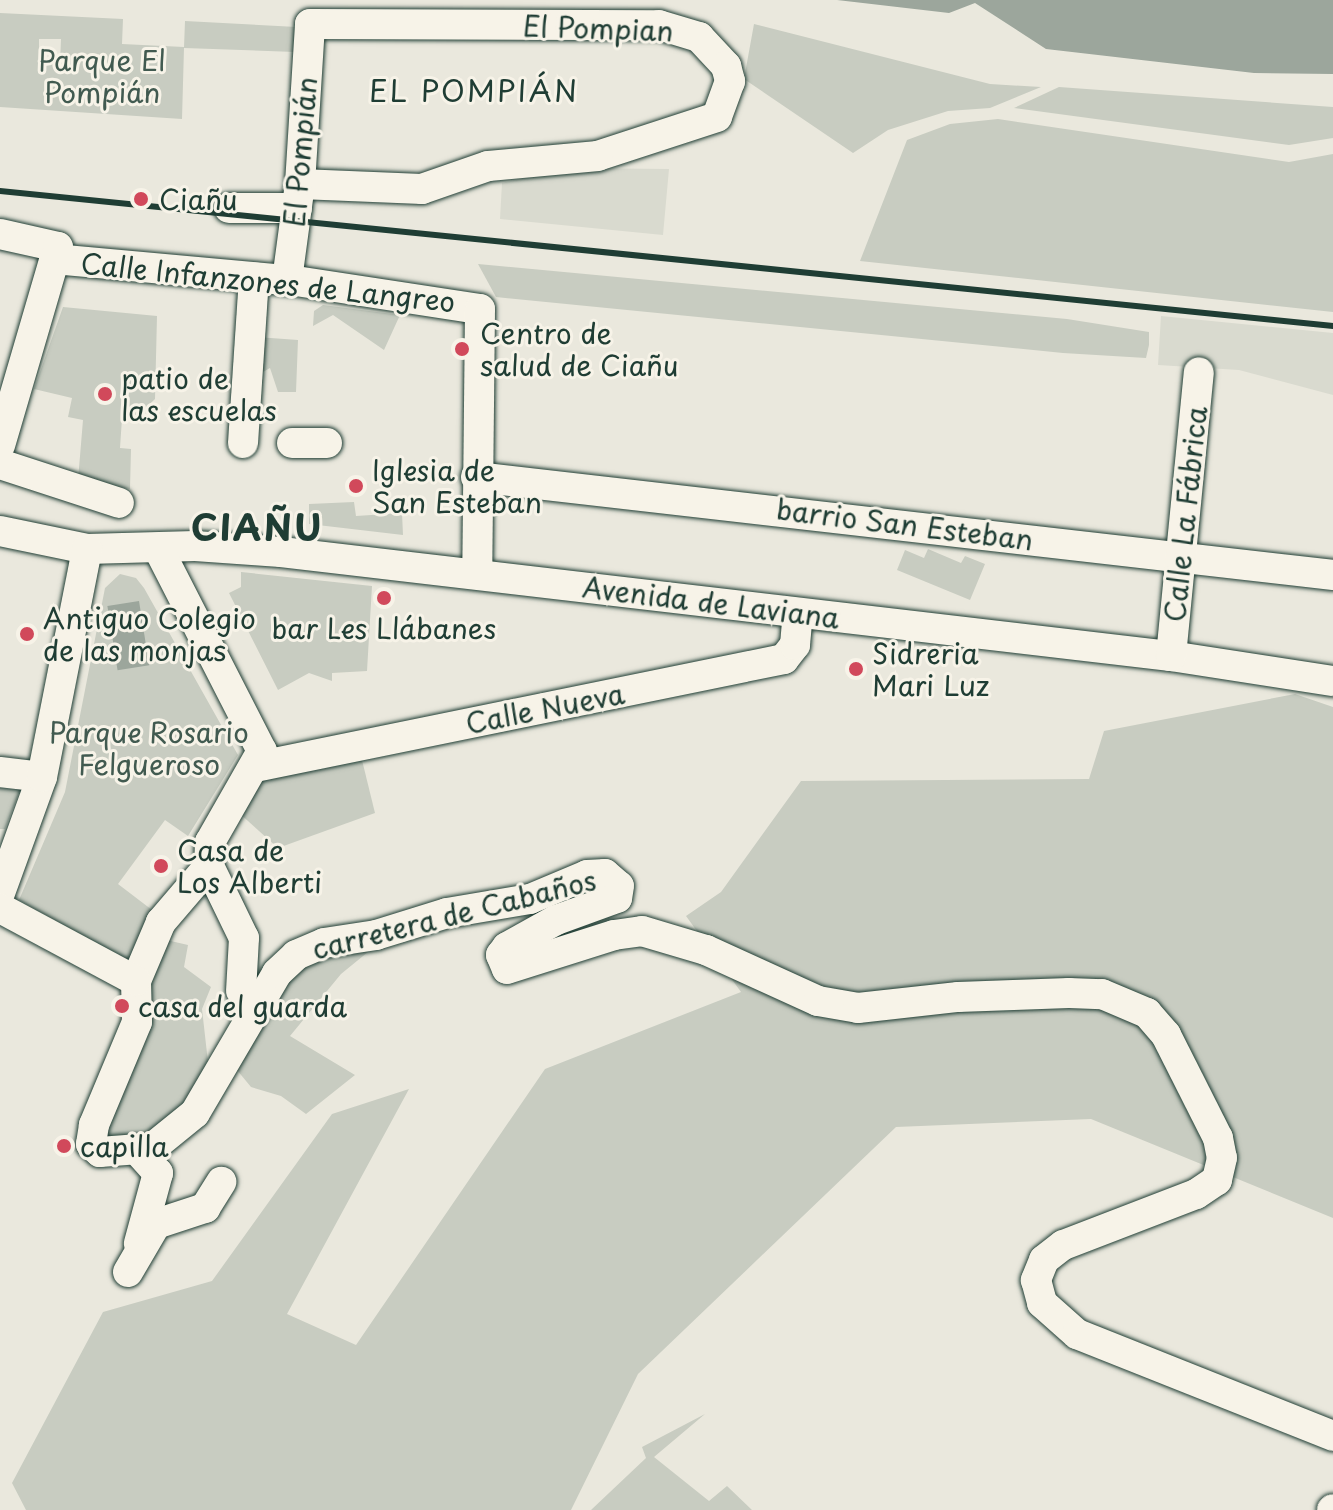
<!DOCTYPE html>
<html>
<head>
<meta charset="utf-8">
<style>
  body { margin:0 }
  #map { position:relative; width:1333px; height:1510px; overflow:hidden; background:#eae8dd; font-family:"Playpen Sans",sans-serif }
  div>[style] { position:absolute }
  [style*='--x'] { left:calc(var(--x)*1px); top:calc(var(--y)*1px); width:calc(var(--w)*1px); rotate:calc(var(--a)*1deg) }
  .built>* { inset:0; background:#d9dacf }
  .green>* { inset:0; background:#c8ccc1 }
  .water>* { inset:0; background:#9ca69c; transform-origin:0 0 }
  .roads { filter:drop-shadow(0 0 2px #1f3d34) drop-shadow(0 0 2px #1f3d34) }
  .minor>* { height:30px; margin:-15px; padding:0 15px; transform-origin:15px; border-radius:15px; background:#f7f3e8 }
  .rail>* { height:6px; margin:-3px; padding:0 3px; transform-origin:3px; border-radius:3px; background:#1f3d34 }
  .dots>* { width:22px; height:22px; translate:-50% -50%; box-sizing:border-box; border:4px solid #f7f3e8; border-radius:50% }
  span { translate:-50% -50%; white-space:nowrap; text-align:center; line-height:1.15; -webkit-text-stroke:6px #f7f3e8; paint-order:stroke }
  .street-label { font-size:28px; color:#1f3d34 }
  .park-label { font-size:28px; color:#415a50 }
  .poi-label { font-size:28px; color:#1f3d34 }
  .left { translate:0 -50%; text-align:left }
  .neighbourhood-label { font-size:30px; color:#1f3d34; letter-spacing:2px }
  .district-label { font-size:36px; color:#1f3d34; font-weight:700; letter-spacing:2px }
</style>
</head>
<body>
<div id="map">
  <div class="built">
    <i style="clip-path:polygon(571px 168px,669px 169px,663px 235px,500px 219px,502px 183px)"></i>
    <i style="clip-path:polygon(1161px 316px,1333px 333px,1333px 395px,1239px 370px,1158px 365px)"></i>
  </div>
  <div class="green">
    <i style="clip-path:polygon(evenodd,0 13px,123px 19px,122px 44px,184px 47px,185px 21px,297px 27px,295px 52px,184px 48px,182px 119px,0 107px,0 13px,39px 39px,61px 39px,60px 64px,39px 64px,39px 39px)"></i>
    <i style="clip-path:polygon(754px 24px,990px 84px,1041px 87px,990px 108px,948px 111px,888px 130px,853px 153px,744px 79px)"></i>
    <i style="clip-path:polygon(1059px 87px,1333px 107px,1333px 138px,1289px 145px,1014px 108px)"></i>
    <i style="clip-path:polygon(998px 119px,1289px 162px,1333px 154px,1333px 312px,860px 261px,907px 140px,950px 124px)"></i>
    <i style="clip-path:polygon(478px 264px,1067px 319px,1149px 332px,1149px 345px,1146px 358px,1063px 353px,496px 297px)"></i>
    <i style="clip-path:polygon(323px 305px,400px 315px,384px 350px,333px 315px,313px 326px,314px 311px)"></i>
    <i style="clip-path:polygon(63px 307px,157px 316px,155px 399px,134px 419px,122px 418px,120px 448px,131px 449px,130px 489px,78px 480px,83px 420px,68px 417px,72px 398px,34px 389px)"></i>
    <i style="clip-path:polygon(257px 337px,298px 340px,296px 392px,278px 392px,270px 368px,263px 372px,263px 383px,256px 383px)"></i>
    <i style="clip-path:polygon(354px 502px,356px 516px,402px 513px,403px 535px,309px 524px,309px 504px)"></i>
    <i style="clip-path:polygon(928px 549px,961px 563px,965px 556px,985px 564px,970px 600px,897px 570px,905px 550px,924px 558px)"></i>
    <i style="clip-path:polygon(241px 572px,372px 586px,367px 671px,332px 673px,332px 681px,309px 673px,278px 690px,229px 593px,241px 587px)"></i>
    <i style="clip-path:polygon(120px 574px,136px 578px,144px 588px,238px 755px,188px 836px,165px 820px,118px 884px,156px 913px,132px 963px,19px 900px,65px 792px,105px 588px)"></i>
    <i style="clip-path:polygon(1295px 694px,1333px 707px,1333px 1218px,1091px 1119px,896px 1127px,638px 1374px,571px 1510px,26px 1510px,12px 1483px,103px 1312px,212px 1281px,332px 1114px,409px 1089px,287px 1314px,356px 1345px,545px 1069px,741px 992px,686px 916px,721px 892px,801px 781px,1089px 779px,1104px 731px)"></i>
    <i style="clip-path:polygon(361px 756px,375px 813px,278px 848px,238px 812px,266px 775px)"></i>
    <i style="clip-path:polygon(0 788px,20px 790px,5px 829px,0 829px)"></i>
    <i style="clip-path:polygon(162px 939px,188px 945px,184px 967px,211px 987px,202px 1009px,209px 1071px,195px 1094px,152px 1136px,106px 1143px,103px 1122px)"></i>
    <i style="clip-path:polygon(379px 943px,341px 974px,290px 1036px,355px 1075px,306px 1114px,281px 1096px,251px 1087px,232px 1064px,302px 959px)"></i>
    <i style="clip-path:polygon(705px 1414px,654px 1457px,709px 1501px,727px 1486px,752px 1510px,591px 1510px,646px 1458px,642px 1447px)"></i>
  </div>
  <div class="water">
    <i style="clip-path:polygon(837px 0,1333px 0,1333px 74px,1254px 73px,1046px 49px,975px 3px,949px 13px)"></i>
    <i style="left:139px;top:601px;width:65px;height:32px;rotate:81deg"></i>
  </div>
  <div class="roads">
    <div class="minor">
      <i style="--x:229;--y:208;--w:68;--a:0"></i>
      <i style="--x:0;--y:234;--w:59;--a:12.6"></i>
      <i style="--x:58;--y:247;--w:206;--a:106.3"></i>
      <i style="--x:54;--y:259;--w:243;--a:5.2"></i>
      <i style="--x:296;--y:281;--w:186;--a:8.7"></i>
      <i style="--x:480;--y:309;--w:265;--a:90.6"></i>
      <i style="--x:287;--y:280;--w:97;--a:-82.3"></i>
      <i style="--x:300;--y:184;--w:160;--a:-86.4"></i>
      <i style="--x:310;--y:24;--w:349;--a:0.2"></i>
      <i style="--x:659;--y:25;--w:42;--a:16.7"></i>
      <i style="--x:699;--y:37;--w:40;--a:47"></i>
      <i style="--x:726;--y:66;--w:16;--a:75"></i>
      <i style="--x:730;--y:81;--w:38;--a:110"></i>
      <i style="--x:717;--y:117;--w:125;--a:161.9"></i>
      <i style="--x:598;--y:156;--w:110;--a:174.8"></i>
      <i style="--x:488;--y:166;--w:70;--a:160.8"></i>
      <i style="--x:422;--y:189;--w:122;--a:-177.7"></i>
      <i style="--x:243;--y:443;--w:166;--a:-86.2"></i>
      <i style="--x:292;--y:443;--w:35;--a:0"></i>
      <i style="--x:0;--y:464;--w:125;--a:18.1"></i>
      <i style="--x:476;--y:477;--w:863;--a:6.52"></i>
      <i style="--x:0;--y:531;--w:89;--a:11.7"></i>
      <i style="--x:87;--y:549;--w:108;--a:-1.6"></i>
      <i style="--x:195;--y:546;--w:86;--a:4"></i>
      <i style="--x:281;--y:552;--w:896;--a:6.67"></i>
      <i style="--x:1171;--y:656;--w:164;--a:8.8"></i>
      <i style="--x:158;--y:548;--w:228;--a:62.9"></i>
      <i style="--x:262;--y:751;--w:105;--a:119.7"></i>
      <i style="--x:210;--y:842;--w:24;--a:92"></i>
      <i style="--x:209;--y:866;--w:80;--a:64.1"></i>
      <i style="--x:244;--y:938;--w:53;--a:93.2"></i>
      <i style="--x:1171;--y:656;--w:285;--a:-84.4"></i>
      <i style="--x:255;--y:767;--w:540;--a:-11.54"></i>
      <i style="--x:784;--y:659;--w:18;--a:-52"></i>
      <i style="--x:795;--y:645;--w:32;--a:-85"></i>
      <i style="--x:0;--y:772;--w:42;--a:6.8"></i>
      <i style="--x:209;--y:866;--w:74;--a:130.6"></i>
      <i style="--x:161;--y:922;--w:64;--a:113"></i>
      <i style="--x:136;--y:981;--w:41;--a:88.6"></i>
      <i style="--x:137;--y:1022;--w:112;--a:112.7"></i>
      <i style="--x:94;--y:1125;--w:19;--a:99"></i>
      <i style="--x:91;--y:1144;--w:12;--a:42"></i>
      <i style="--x:100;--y:1152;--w:52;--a:-4.4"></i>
      <i style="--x:152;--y:1148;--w:55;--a:-39.1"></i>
      <i style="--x:195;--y:1113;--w:162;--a:-59.6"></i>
      <i style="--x:277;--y:973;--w:26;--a:-43"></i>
      <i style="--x:296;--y:955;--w:30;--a:-23"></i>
      <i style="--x:324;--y:943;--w:53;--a:-8.7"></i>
      <i style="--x:376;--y:935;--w:74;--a:-17.2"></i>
      <i style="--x:447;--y:913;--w:84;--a:-9.6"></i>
      <i style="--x:530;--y:899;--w:62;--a:-22.8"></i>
      <i style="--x:587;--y:875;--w:18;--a:-3"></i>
      <i style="--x:605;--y:874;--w:18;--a:41"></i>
      <i style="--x:619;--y:886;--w:12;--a:99"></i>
      <i style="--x:617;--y:898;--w:65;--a:160.2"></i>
      <i style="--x:556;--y:920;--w:56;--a:151.1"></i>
      <i style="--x:507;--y:947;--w:10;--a:127"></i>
      <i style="--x:501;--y:955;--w:15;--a:67"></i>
      <i style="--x:507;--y:969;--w:112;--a:-17.6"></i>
      <i style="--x:614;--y:935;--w:28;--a:-8"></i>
      <i style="--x:642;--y:931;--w:67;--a:16.5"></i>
      <i style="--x:706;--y:950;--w:123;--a:24.5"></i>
      <i style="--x:818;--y:1001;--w:41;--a:9.9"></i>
      <i style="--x:858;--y:1008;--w:101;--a:-6.3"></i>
      <i style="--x:958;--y:997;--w:111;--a:-2.1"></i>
      <i style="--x:1069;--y:993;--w:33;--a:2"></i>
      <i style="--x:1102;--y:994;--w:49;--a:22.9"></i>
      <i style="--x:1147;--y:1013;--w:29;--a:49"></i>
      <i style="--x:1166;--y:1035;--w:115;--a:63.2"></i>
      <i style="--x:1218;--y:1138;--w:20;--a:79"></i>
      <i style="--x:1222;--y:1158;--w:23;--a:103"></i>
      <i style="--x:1217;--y:1180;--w:25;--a:146"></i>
      <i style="--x:1196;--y:1194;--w:142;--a:159"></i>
      <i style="--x:1063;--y:1245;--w:24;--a:142"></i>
      <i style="--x:1044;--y:1260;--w:22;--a:112"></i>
      <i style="--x:1036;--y:1280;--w:24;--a:75"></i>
      <i style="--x:1042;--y:1303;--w:47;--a:41.5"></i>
      <i style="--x:1077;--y:1334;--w:276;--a:21.7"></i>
      <i style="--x:0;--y:893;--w:123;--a:-70.1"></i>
      <i style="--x:42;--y:777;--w:232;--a:-78.8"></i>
      <i style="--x:0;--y:908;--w:154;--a:28.2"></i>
      <i style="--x:138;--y:1151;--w:30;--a:48"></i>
      <i style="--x:158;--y:1173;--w:73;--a:105.2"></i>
      <i style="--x:128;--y:1272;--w:56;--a:-59.7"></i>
      <i style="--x:156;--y:1224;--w:52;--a:-18.1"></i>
      <i style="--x:205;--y:1208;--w:31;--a:-58"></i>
      <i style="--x:1332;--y:1510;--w:1;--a:-45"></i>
    </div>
  </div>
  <div class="rail">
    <i style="--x:0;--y:191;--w:1340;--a:5.78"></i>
  </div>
  <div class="dots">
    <i style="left:141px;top:199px;background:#d1495b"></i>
    <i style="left:462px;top:349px;background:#d1495b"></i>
    <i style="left:105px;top:394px;background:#d1495b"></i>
    <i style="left:356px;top:486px;background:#d1495b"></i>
    <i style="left:384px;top:598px;background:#d1495b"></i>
    <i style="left:27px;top:634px;background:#d1495b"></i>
    <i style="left:856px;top:669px;background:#d1495b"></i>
    <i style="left:161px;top:866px;background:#d1495b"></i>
    <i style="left:122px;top:1006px;background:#d1495b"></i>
    <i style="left:64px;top:1146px;background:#d1495b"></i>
  </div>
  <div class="street-label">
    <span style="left:598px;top:28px;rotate:2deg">El Pompian</span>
    <span style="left:300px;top:152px;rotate:-85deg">El Pompián</span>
    <span style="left:268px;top:282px;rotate:6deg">Calle Infanzones de Langreo</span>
    <span style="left:1185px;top:514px;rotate:-84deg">Calle La Fábrica</span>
    <span style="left:905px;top:524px;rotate:7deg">barrio San Esteban</span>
    <span style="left:711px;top:602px;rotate:7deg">Avenida de Laviana</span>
    <span style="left:545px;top:708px;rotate:-11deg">Calle Nueva</span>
    <span style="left:454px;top:914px;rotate:-14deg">carretera de Cabaños</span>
  </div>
  <div class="park-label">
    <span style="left:102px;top:76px">Parque El<br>Pompián</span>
    <span style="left:149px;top:748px">Parque Rosario<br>Felgueroso</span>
  </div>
  <div class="poi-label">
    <span class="left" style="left:159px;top:199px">Ciañu</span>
    <span class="left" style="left:480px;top:349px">Centro de<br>salud de Ciañu</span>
    <span class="left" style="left:121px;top:394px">patio de<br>las escuelas</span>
    <span class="left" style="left:372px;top:486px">Iglesia de<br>San Esteban</span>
    <span class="left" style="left:43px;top:634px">Antiguo Colegio<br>de las monjas</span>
    <span style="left:384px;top:628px">bar Les Llábanes</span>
    <span class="left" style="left:872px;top:669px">Sidreria<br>Mari Luz</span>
    <span class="left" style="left:177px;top:866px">Casa de<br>Los Alberti</span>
    <span class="left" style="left:138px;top:1006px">casa del guarda</span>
    <span class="left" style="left:80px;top:1146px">capilla</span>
  </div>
  <div class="neighbourhood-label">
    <span style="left:474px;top:90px">EL POMPIÁN</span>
  </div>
  <div class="district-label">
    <span style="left:257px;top:527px">CIAÑU</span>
  </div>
</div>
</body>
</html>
